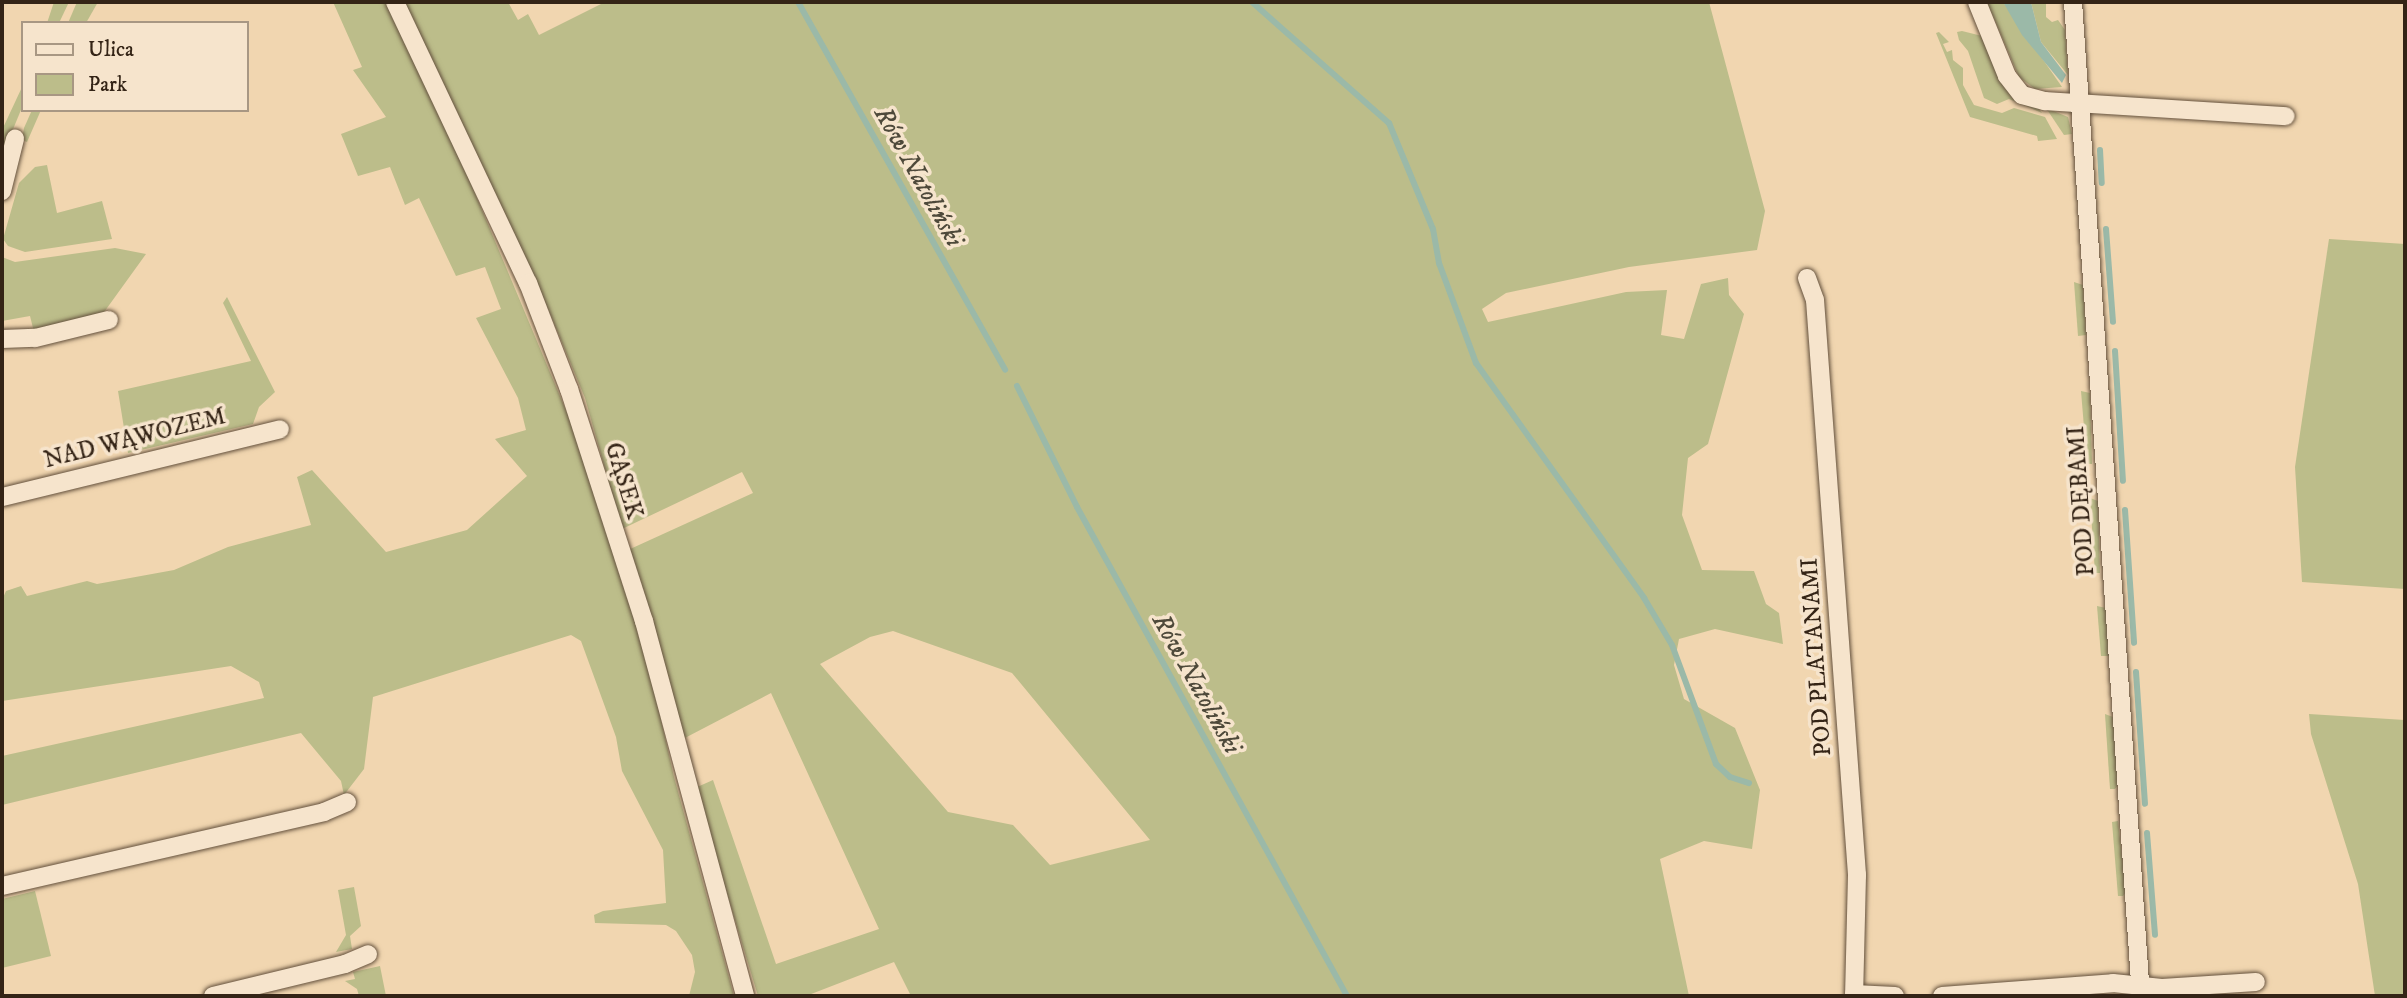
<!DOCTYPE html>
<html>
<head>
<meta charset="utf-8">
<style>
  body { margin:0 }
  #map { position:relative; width:2407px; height:998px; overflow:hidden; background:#f1d6b0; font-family:"IM FELL DW Pica",serif }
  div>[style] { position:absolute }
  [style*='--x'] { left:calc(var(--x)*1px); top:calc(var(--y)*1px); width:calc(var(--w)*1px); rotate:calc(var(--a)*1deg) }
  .green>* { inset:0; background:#bcbd8a }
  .water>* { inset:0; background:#9bb9a8 }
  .stream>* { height:6px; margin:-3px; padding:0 3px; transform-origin:3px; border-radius:3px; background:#9bb9a8 }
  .roads { filter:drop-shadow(0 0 2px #63503c) drop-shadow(0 0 2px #63503c) }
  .minor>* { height:18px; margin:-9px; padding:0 9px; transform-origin:9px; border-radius:9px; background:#f6e4cc }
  span { translate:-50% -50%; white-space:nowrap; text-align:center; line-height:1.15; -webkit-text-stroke:7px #f6e4cc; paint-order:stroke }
  .street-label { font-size:24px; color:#342416 }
  .water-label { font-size:26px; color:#4e493a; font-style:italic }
  .frame { position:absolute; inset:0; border:4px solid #342416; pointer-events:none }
  .legend { position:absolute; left:21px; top:21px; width:228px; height:91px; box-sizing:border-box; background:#f6e4cc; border:2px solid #a89783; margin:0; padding:9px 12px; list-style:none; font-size:21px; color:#342416 }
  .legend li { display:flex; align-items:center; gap:14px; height:35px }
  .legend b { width:35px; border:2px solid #a89783 }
</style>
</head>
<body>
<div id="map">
  <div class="green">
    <i style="clip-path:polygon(54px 2px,69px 2px,59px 23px,47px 23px)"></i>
    <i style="clip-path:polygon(77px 2px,98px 2px,86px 23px,68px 23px)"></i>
    <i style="clip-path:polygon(333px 2px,387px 2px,451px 136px,588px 463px,636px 609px,674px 777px,734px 996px,689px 996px,695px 972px,692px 955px,676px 931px,666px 925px,595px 923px,594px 915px,603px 911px,666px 903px,663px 850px,622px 771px,616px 737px,581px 641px,571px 635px,373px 697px,364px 769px,344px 795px,341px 781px,301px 733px,2px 805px,2px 756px,264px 698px,259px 682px,231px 666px,2px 701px,2px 600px,6px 591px,21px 586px,27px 596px,87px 581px,97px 584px,174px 570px,228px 547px,311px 525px,297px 477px,312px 470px,386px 552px,467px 530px,527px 476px,495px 439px,526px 430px,518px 398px,476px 318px,501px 309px,485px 267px,456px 276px,419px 198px,405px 205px,390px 167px,358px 176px,341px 134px,386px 117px,353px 70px,362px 67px)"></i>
    <i style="clip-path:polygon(evenodd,403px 2px,508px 2px,518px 20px,528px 14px,539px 35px,605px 2px,1709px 2px,1765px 211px,1757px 250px,1629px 267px,1506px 293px,1482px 309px,1488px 322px,1626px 292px,1667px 290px,1661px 335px,1684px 339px,1701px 284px,1728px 278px,1729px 295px,1744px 314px,1708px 444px,1688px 458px,1682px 515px,1702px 570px,1754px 571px,1766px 604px,1779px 613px,1783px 644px,1715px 629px,1679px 639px,1674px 665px,1684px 699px,1735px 728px,1760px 790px,1752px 849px,1704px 841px,1660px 859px,1689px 996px,911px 996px,894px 962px,806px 996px,758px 996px,695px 788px,713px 780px,776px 964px,879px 929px,771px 693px,681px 740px,628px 550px,753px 493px,742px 472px,622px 529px,585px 398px,536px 280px,403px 2px,893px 631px,1012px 673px,1150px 840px,1050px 865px,1013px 825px,948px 812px,820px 664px,870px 637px,893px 631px)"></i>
    <i style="clip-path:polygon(1987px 2px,2003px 2px,2062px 87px,2035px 89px,2019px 77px)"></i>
    <i style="clip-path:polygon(2031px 2px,2046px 2px,2046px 17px,2052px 22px,2058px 20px,2065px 30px,2068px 75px,2041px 42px)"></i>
    <i style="clip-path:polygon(1962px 31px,1982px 36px,2042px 113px,2009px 99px,1997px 104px,1984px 98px,1968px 51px,1959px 40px,1957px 32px)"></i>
    <i style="clip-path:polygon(1939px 32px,1949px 42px,1943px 44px,1947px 52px,1952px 50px,1953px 60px,1963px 68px,1963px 85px,1974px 105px,2002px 113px,2014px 108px,2045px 117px,2057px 139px,2038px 141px,2037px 136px,1970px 117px,1936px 33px)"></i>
    <i style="clip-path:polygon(23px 85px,23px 105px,2px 156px,2px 130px)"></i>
    <i style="clip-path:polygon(2046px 108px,2068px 117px,2072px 134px,2064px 135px)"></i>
    <i style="clip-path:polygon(32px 110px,41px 110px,27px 142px,22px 140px,24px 128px)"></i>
    <i style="clip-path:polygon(47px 165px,57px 213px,102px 201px,112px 239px,25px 252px,8px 246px,3px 239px,19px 183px,35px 167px)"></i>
    <i style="clip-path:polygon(2329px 239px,2405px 244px,2405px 589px,2302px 582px,2295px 467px)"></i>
    <i style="clip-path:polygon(115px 248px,146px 254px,102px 315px,34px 332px,30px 316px,2px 321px,2px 257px,15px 262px)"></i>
    <i style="clip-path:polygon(2074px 282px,2083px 285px,2086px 335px,2078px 336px)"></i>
    <i style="clip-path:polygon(227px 297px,275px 392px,259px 407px,253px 424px,128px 453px,118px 391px,251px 361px,223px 303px)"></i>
    <i style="clip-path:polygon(2081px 391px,2090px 393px,2092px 464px,2087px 464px)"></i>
    <i style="clip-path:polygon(2090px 498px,2098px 501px,2100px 573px,2095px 573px)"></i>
    <i style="clip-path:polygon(2097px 606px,2106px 608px,2109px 656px,2101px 656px)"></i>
    <i style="clip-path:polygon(2105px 714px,2113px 717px,2118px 785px,2115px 789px,2110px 789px)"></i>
    <i style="clip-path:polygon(2309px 714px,2405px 720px,2405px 996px,2375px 996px,2358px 884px,2311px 734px)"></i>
    <i style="clip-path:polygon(2118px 821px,2126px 892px,2123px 896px,2118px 896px,2112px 822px)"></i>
    <i style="clip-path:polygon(354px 887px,361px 926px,350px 936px,352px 949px,336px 952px,346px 935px,338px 890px)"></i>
    <i style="clip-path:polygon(35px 891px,51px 956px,2px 968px,2px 899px)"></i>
    <i style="clip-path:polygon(380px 966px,386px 996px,359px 996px,357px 989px,345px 981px,355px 979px,353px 972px)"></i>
  </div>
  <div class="water">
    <i style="clip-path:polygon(2003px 2px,2031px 2px,2041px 42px,2066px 75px,2062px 83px,2022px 35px)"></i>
  </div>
  <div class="stream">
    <i style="--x:798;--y:2;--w:422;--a:60.6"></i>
    <i style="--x:1252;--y:2;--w:183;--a:41.5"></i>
    <i style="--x:1389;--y:123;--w:115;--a:67.5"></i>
    <i style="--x:1433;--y:229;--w:35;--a:80"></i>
    <i style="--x:1439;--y:263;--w:107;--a:69.7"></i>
    <i style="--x:1476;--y:363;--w:289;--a:54.4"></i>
    <i style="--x:1644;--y:598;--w:55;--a:59.2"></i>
    <i style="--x:1672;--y:645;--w:127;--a:69.7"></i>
    <i style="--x:1716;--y:764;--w:19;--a:43"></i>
    <i style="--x:1730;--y:777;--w:20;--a:18"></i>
    <i style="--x:2100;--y:150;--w:33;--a:87"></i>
    <i style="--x:2106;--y:229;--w:93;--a:85.7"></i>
    <i style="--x:2115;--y:351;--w:130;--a:86.5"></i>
    <i style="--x:1017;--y:386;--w:135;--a:63.6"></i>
    <i style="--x:1077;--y:507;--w:559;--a:61.09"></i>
    <i style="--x:2125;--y:510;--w:133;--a:86.1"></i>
    <i style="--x:2136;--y:672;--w:132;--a:86.1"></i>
    <i style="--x:2147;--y:833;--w:102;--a:85.5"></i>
  </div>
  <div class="roads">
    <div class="minor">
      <i style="--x:395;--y:2;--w:311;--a:64.7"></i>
      <i style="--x:528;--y:283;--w:114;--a:68.9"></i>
      <i style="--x:569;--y:389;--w:244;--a:72.1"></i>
      <i style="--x:644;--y:621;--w:388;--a:74.9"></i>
      <i style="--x:1977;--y:2;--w:80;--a:67.9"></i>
      <i style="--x:2007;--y:76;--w:24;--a:52"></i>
      <i style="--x:2022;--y:95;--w:24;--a:15"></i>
      <i style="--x:2045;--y:101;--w:241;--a:3.6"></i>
      <i style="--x:2073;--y:2;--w:996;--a:86.09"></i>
      <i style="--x:2;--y:191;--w:54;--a:-76"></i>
      <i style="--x:1807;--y:278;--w:23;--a:70"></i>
      <i style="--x:1815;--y:300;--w:577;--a:85.82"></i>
      <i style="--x:1857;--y:875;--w:119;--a:91.4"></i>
      <i style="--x:1854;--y:994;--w:41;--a:2.8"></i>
      <i style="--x:2;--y:339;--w:33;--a:-2"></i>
      <i style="--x:35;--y:338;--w:76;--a:-13.7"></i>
      <i style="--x:2;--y:497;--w:286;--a:-13.7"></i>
      <i style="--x:2;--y:886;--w:330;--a:-12.9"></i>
      <i style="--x:324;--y:812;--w:25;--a:-23"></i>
      <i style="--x:213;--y:996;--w:136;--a:-13.6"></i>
      <i style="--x:345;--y:964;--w:25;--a:-23"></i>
      <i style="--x:1942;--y:996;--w:171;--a:-4.3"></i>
      <i style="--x:2113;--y:983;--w:49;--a:5.8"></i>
      <i style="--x:2162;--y:988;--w:94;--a:-3.7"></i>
    </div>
  </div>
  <div class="street-label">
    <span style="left:135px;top:439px;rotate:-14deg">NAD WĄWOZEM</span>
    <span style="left:623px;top:481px;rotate:73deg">GĄSEK</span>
    <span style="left:2082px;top:501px;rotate:-94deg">POD DĘBAMI</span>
    <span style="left:1817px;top:657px;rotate:-94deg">POD PLATANAMI</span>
  </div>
  <div class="water-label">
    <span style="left:918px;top:177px;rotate:61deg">Rów Natoliński</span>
    <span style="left:1196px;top:684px;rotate:61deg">Rów Natoliński</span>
  </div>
  <div class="frame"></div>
  <ul class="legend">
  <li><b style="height:9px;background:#f6e4cc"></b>Ulica</li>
  <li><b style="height:19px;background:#bcbd8a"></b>Park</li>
  </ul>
</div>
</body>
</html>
